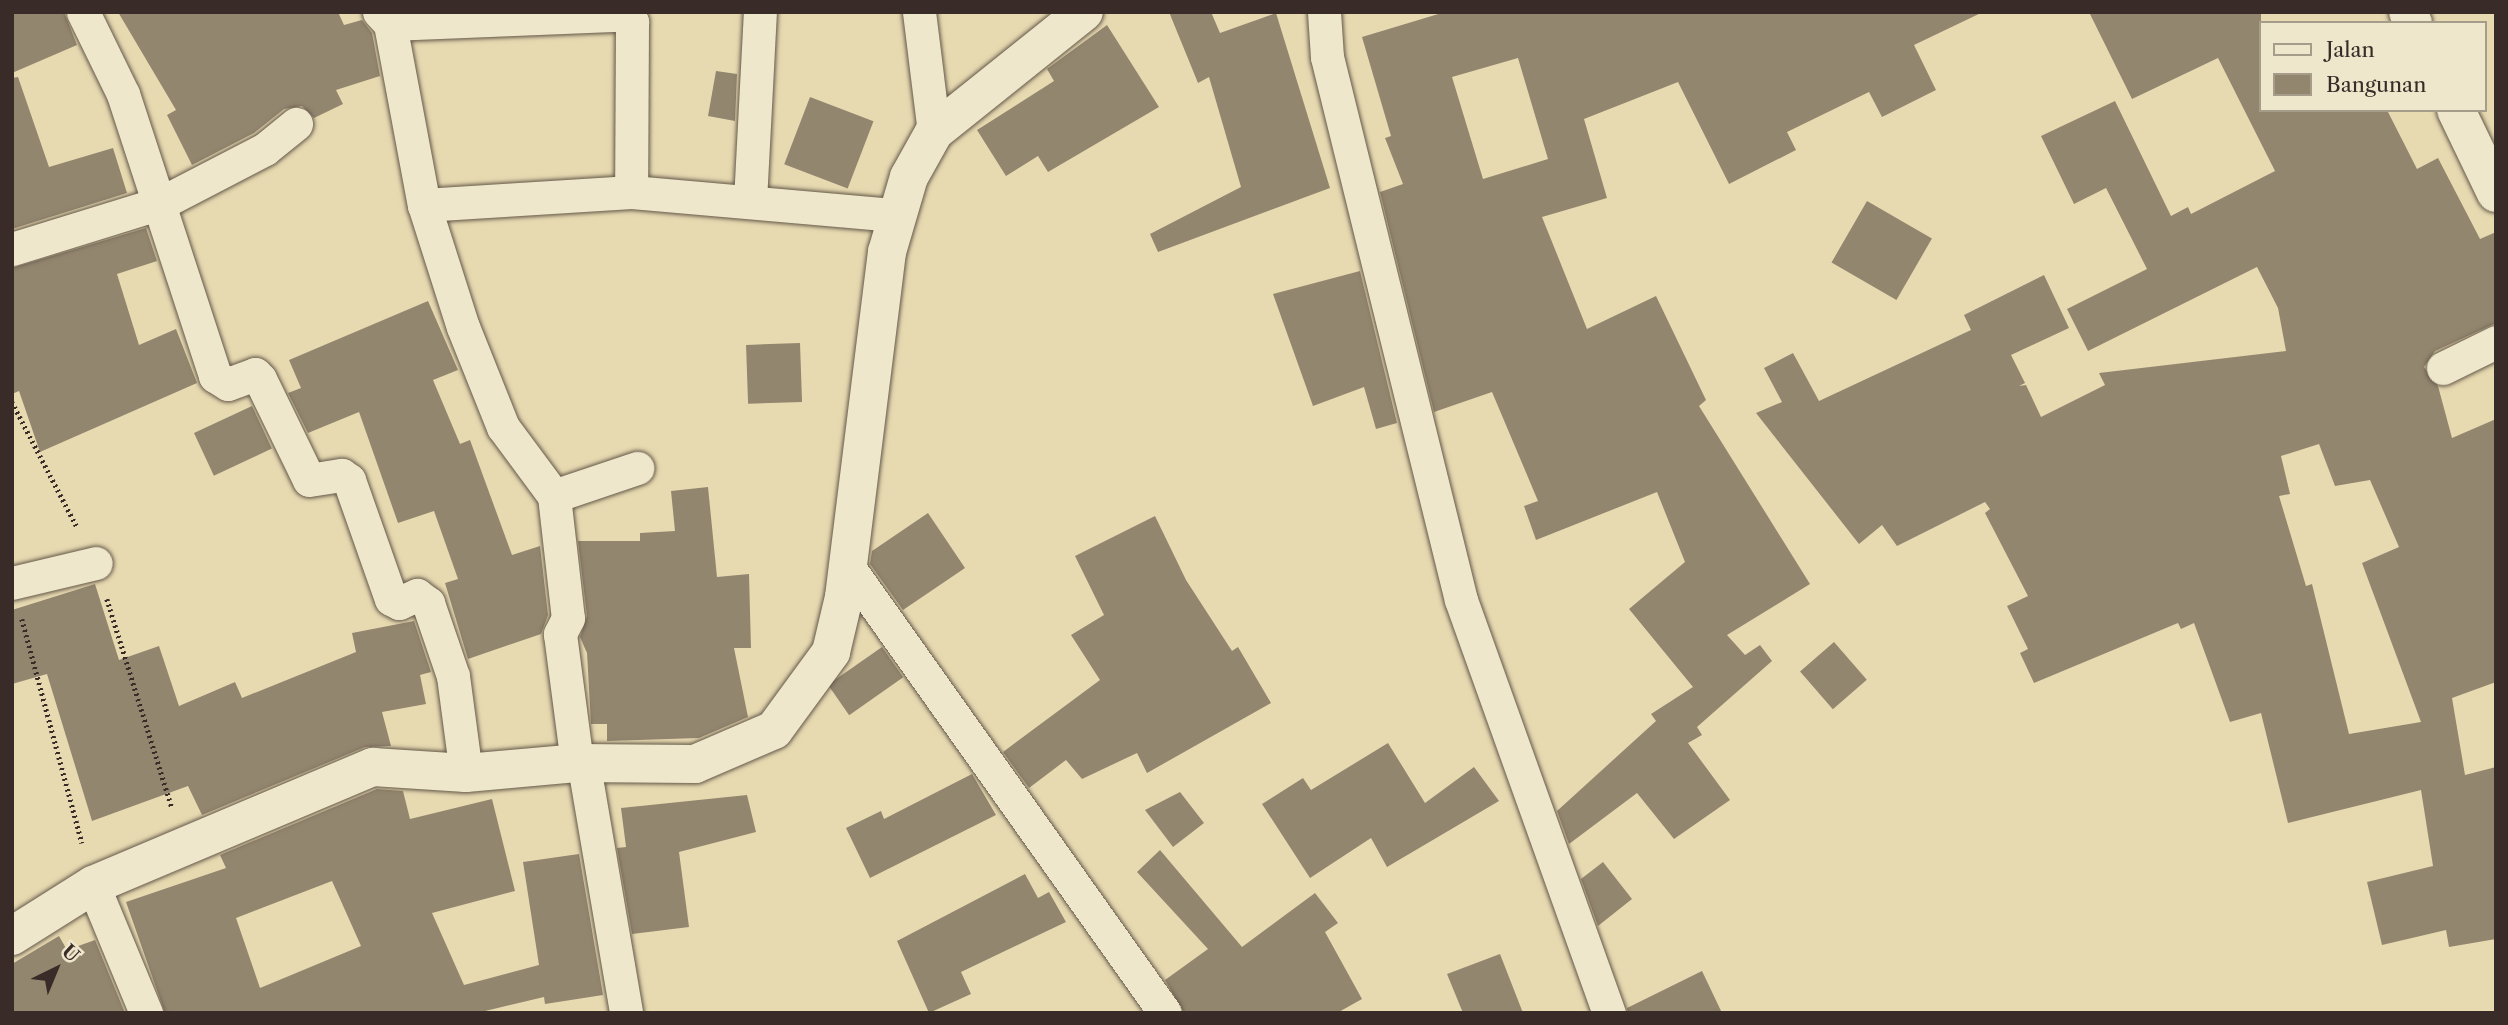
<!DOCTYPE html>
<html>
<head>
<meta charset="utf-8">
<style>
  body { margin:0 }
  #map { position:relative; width:2508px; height:1025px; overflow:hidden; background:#e7dab1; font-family:"Libre Caslon Text",serif }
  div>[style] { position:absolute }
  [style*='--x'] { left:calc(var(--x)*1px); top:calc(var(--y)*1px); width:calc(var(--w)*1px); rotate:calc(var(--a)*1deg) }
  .building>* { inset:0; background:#93866f; transform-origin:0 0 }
  .path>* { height:4.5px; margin-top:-2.25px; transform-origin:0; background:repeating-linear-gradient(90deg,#392c28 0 2px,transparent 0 5.5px) }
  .roads { filter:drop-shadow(0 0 2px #64584a) drop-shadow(0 0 2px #64584a) }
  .minor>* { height:33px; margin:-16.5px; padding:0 16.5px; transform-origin:16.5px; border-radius:16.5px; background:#efe7cc }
  .tertiary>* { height:38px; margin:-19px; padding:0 19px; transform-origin:19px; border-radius:19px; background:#efe7cc }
  .secondary>* { height:38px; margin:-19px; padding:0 19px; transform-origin:19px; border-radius:19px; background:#efe7cc }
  span { translate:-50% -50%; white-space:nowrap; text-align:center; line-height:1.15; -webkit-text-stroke:6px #efe7cc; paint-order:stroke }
  .frame { position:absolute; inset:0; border:14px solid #392c28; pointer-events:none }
  .legend { position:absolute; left:2259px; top:21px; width:228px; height:91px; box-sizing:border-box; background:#efe7cc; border:2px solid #a69c8a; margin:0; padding:9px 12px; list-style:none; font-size:21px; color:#392c28 }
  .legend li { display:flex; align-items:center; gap:14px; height:35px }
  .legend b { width:35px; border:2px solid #a69c8a }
  .north { position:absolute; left:21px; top:934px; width:70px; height:70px; -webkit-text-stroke:5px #efe7cc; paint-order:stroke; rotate:43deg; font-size:19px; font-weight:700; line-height:28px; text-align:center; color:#392c28 }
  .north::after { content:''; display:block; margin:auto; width:24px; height:32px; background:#392c28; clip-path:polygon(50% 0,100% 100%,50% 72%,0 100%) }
</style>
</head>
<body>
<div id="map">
  <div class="building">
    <i style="clip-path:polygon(12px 12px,64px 12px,77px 45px,12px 73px)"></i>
    <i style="clip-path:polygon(118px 12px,338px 12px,344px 25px,362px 20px,372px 33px,380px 76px,336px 90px,343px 104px,314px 118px,302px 106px,284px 109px,254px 133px,192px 165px,167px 115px,176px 110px)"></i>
    <i style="clip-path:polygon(1169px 12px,1211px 12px,1220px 33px,1276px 13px,1330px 188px,1158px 252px,1150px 234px,1241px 187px,1209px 77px,1198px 83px)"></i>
    <i style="clip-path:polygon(evenodd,1445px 12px,1983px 12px,1914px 45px,1936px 90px,1882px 117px,1869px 92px,1787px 132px,1796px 150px,1729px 184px,1678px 82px,1584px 119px,1607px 198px,1542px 217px,1587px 329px,1656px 296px,1706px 400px,1699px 406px,1810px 584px,1727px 635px,1745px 655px,1760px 645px,1772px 661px,1697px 727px,1702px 735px,1688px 743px,1730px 800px,1674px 839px,1637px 793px,1569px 844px,1557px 811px,1656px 721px,1651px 714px,1693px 687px,1629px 609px,1685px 562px,1657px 492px,1536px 540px,1524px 506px,1538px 501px,1492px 392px,1434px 412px,1380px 192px,1403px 184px,1385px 138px,1391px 136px,1362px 37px,1445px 12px,1518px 58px,1548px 159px,1483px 179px,1452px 77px,1518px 58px)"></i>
    <i style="clip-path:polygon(evenodd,2089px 12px,2261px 12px,2261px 110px,2387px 110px,2417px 169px,2438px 158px,2480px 239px,2496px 232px,2496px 323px,2435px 351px,2424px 367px,2438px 386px,2452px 438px,2496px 419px,2496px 682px,2452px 698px,2465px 775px,2496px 767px,2496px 939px,2449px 947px,2446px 930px,2382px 945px,2367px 882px,2433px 866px,2421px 790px,2288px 823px,2261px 713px,2230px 722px,2194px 623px,2181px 629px,2178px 623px,2034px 683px,2020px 653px,2028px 649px,2007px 606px,2028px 596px,1985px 513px,1990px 509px,1985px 502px,1897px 546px,1882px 525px,1859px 544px,1756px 413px,1782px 402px,1764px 368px,1793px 353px,1819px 401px,1971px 330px,1964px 315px,2044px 275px,2069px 328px,2011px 355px,2025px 383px,2019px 386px,2026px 385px,2041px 417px,2105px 385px,2099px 373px,2286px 351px,2278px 308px,2257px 267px,2088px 351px,2067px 309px,2147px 269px,2106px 188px,2074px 204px,2041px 136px,2115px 101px,2171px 216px,2188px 207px,2191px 214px,2275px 171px,2218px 58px,2132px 99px,2089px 12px,2319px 444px,2335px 486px,2370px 480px,2399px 547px,2362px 563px,2421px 722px,2349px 734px,2312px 584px,2306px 586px,2279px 496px,2290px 494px,2281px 456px,2319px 444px)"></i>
    <i style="clip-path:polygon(1107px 25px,1159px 107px,1048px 172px,1038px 156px,1006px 176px,977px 130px,1054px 81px,1047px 69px)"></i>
    <i style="clip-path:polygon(716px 71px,737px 74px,735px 121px,708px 116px)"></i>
    <i style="clip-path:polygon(18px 77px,49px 167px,113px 148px,127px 193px,12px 229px,12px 78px)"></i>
    <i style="left:810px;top:97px;width:68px;height:72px;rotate:21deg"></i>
    <i style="left:1867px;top:201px;width:75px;height:71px;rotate:30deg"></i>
    <i style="clip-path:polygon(146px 228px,157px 261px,117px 274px,139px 345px,176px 329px,197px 383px,40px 452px,19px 391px,12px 394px,12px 268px)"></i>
    <i style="clip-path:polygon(1360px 271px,1397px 423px,1376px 429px,1364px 387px,1313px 406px,1273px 294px)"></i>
    <i style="clip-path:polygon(428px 301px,458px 370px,433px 380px,460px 444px,470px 440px,512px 555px,540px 546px,548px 615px,541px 634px,468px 659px,445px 583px,458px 579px,434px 511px,398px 523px,359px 412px,308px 433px,288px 393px,301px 388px,289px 360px)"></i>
    <i style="left:800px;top:343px;width:59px;height:54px;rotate:88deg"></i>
    <i style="left:252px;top:406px;width:47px;height:64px;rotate:65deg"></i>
    <i style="clip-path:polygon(708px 487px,717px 577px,749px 574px,751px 648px,734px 648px,748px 717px,699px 738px,607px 741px,607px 724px,591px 724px,587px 653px,580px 637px,587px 616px,578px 541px,640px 541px,640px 533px,675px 531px,671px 491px)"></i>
    <i style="clip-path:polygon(928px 513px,965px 568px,903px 610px,870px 564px,872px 551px)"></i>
    <i style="clip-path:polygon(1155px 516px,1186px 580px,1232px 651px,1238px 647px,1271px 703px,1147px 773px,1137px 753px,1082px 779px,1066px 760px,1029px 788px,1003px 752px,1100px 680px,1071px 635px,1104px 615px,1075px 556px)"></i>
    <i style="clip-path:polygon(95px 584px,119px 660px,159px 646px,179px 706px,235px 682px,242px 698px,356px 652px,352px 633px,414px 621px,431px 672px,420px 675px,426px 704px,382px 712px,391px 746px,365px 747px,202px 815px,188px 786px,92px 821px,47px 674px,12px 684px,12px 610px)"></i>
    <i style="left:1834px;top:642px;width:50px;height:45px;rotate:49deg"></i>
    <i style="left:882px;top:647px;width:37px;height:66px;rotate:55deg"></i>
    <i style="clip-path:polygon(1388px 743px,1425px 803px,1474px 767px,1499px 801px,1387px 867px,1371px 838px,1310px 878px,1262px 804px,1303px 778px,1311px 790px)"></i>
    <i style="clip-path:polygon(972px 774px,996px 815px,870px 878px,846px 828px,881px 811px,884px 819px)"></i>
    <i style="clip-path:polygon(evenodd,377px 789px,403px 791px,410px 819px,492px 799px,515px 891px,432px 913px,464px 985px,539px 965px,523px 862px,579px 854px,603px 995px,545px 1004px,544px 997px,477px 1013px,165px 1013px,126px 902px,226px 868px,220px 855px,377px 789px,332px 881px,361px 946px,260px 988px,236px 918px,332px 881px)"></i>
    <i style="clip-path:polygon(1180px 792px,1204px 823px,1173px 847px,1145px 810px)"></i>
    <i style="clip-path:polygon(747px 795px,756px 832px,679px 852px,689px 927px,632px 934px,617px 848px,626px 847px,621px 808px)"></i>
    <i style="clip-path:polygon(1160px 850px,1242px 947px,1315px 893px,1338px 923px,1325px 932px,1362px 999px,1337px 1013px,1184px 1013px,1165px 980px,1208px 949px,1137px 872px)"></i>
    <i style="clip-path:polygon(1603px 862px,1632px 899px,1598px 926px,1581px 879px)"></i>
    <i style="clip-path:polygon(1025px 874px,1038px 898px,1049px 892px,1066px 922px,961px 972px,971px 994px,929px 1013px,897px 941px)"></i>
    <i style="clip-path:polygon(59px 936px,67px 950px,95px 940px,125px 1013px,12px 1013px,12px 964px)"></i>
    <i style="clip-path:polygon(1500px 954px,1523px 1013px,1463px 1013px,1447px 974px)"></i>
    <i style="clip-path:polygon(1702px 971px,1722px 1013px,1628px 1013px,1627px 1008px)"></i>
  </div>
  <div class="path">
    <i style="--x:12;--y:402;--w:141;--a:62.5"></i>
    <i style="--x:107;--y:599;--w:219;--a:72.7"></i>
    <i style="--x:22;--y:619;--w:232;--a:75"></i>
  </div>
  <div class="roads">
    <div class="minor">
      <i style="--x:83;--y:12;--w:91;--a:64"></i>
      <i style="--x:123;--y:94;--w:297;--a:71.9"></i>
      <i style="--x:215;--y:376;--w:15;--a:32"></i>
      <i style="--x:228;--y:384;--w:29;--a:-20"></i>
      <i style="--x:255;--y:374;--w:7;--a:45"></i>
      <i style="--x:260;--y:379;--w:112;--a:64.1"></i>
      <i style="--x:309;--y:480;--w:33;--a:-9"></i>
      <i style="--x:342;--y:475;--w:9;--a:36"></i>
      <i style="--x:349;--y:480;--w:126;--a:70.6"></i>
      <i style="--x:391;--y:599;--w:9;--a:27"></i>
      <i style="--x:399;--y:603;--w:20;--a:-24"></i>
      <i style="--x:417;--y:595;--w:14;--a:36"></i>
      <i style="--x:428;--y:603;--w:77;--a:71.1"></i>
      <i style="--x:453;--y:676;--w:98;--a:82.4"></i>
      <i style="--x:379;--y:12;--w:16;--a:47"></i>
      <i style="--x:390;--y:24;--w:229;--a:-2.3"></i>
      <i style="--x:619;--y:15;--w:15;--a:28"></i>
      <i style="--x:632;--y:22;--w:170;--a:90.3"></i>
      <i style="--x:631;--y:192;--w:266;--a:5"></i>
      <i style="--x:919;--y:12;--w:121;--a:82.9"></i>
      <i style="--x:1324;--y:12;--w:45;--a:86.2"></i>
      <i style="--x:1327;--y:57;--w:559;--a:76.14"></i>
      <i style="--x:1461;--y:600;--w:439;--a:70.3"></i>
      <i style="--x:390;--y:24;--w:184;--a:79.4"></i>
      <i style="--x:424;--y:205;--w:128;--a:72.3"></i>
      <i style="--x:463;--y:327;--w:108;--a:68.2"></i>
      <i style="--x:503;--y:427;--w:86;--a:53.5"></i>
      <i style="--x:554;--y:496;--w:123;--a:83.5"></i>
      <i style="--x:568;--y:618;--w:18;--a:117"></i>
      <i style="--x:560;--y:634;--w:130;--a:82.5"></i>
      <i style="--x:750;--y:201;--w:189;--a:-87"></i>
      <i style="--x:424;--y:205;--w:207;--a:-3.6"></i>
      <i style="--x:12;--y:249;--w:156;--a:-17.2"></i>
      <i style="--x:161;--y:203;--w:117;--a:-27.4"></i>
      <i style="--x:265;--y:149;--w:40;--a:-39"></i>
      <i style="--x:2443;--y:368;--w:59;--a:-26.1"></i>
      <i style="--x:554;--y:496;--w:88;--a:-18.6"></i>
      <i style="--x:847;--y:565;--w:549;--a:54.63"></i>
      <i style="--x:12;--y:583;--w:86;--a:-13.4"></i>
      <i style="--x:584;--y:766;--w:251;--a:80.3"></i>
      <i style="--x:93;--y:885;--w:139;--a:67.5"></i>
    </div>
    <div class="tertiary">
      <i style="--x:12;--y:936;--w:96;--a:-32.2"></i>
      <i style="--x:93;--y:885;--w:304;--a:-22.9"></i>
      <i style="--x:373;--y:767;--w:93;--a:3.7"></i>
      <i style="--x:466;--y:773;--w:111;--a:-5.1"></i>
      <i style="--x:577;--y:763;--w:118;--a:0.5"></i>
      <i style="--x:695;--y:764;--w:86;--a:-23.3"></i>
      <i style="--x:774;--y:730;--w:97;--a:-53.8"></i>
      <i style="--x:831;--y:652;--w:57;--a:-76.7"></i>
      <i style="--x:844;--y:597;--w:348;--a:-82.9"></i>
      <i style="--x:887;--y:252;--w:78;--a:-73.7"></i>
      <i style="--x:909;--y:177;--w:51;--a:-60.9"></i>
      <i style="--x:934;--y:132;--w:192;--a:-38.7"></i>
    </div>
    <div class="secondary">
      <i style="--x:2408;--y:12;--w:12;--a:66"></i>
      <i style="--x:2456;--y:110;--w:92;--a:64.3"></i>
    </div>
  </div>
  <div class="frame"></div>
  <ul class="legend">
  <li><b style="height:9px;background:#efe7cc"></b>Jalan</li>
  <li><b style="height:19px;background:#93866f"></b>Bangunan</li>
  </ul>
  <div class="north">U</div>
</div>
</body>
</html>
